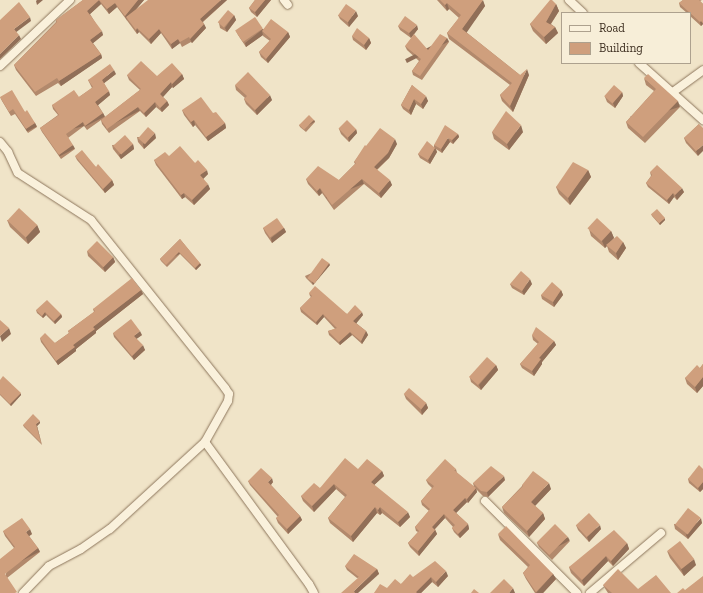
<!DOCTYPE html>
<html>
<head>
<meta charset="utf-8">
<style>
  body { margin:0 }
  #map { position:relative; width:703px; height:593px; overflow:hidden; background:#f0e4c8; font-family:"Zilla Slab",serif }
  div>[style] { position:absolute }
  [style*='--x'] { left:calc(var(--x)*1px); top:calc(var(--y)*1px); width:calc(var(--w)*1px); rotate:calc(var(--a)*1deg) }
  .roads { filter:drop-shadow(0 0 1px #8d765c) drop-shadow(0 0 1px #8d765c) }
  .street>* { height:8px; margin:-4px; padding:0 4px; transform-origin:4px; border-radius:4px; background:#faf1dc }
  .wall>* { inset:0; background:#b2896c }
  .shaded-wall>* { inset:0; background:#916f58; transform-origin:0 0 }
  .building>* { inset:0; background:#cf9f7d; transform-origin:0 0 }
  span { translate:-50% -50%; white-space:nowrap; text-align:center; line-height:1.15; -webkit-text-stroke:3.5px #f7eed8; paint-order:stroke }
  .legend { position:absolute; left:561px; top:12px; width:130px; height:52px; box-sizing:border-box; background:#f7eed8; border:1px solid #ada18e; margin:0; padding:5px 7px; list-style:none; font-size:12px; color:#3d2e20 }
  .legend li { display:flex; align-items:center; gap:8px; height:20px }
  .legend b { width:20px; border:1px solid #ada18e }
</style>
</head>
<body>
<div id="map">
  <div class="roads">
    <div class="street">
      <i style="--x:284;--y:0;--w:6;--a:51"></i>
      <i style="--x:569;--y:0;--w:19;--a:43"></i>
      <i style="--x:639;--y:63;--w:86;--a:41.7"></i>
      <i style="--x:0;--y:66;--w:96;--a:-43.3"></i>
      <i style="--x:673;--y:92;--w:37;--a:-36"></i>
      <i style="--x:0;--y:142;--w:13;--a:51"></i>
      <i style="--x:8;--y:152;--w:23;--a:65"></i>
      <i style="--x:18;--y:173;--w:87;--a:32.8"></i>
      <i style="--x:91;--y:220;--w:215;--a:51.4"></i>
      <i style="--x:225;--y:388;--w:7;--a:56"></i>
      <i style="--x:229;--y:394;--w:7;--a:98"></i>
      <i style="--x:228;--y:401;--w:47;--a:119.3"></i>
      <i style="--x:205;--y:442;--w:176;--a:53.8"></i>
      <i style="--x:309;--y:584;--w:10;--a:61"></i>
      <i style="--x:485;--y:501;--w:130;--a:45"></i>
      <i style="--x:23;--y:593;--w:37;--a:-46"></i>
      <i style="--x:49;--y:566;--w:36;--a:-28"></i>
      <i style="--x:81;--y:549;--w:35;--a:-35"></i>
      <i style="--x:110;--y:529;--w:129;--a:-42.5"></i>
      <i style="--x:590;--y:593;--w:93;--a:-40.2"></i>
    </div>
  </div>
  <div class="wall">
    <i style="clip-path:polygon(83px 0,144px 0,136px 9px,227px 0,203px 22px,206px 28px,192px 43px,191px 42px,182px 47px,180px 43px,172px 49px,161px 33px,151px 44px,139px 32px,137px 34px,117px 7px,109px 14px,101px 4px,90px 14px,103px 35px,93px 43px,101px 54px,102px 58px,61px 86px,58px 83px,36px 96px,16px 70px,14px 65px,56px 22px,56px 20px)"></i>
    <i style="clip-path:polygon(255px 0,271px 0,257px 17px,251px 12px,249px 8px)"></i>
    <i style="clip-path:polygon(437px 0,482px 0,485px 6px,466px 32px,520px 75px,529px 75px,513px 112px,502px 101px,500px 95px,510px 85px,449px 39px,447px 33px,459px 18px,449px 9px,447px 11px)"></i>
    <i style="clip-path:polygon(683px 0,702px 0,700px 1px,703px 4px,703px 24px,701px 26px,690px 16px,690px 13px,687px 13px,680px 7px,679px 3px)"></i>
    <i style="clip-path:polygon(556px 4px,559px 11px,551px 24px,555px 27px,558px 33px,546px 44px,533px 31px,530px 24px)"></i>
    <i style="clip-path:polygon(234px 15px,236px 20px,227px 32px,220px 28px,219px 23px)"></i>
    <i style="clip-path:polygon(338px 15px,358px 16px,349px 27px,340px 19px)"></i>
    <i style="clip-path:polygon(398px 26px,418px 29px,411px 38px,400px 30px)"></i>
    <i style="clip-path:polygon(263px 29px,288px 32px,290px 37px,268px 63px,261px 57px,259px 52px,270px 41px,263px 36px,263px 35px,246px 47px,238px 35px,236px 31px)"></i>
    <i style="clip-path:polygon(352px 36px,369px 38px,371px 43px,366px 50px,353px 40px)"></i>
    <i style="clip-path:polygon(447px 38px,449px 42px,422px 80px,413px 75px,412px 71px,419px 61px,407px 50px,405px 46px,428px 50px)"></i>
    <i style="clip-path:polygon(116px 74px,104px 83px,110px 95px,98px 105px,103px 113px,105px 117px,140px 90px,129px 80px,127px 75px,157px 76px,182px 74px,184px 79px,173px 88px,172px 87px,163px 97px,167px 101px,169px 105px,162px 112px,156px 107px,146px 117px,140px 111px,109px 133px,102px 124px,101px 120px,87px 130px,84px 126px,68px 138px,75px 149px,61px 159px,42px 132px,40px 128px,58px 115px,53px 109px,52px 105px,79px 97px,92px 88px,88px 80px)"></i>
    <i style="clip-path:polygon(644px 78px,680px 107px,645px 143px,628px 128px,626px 122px,654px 91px,646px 85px)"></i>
    <i style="clip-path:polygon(235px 85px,272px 100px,257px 115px,246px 104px,244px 99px,245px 98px,236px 90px)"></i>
    <i style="clip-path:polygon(412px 85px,428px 101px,423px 109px,416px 104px,411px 115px,403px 109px,401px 105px)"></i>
    <i style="clip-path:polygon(622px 92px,623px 96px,615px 108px,607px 102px,605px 97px)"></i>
    <i style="clip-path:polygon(0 97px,25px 112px,35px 123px,37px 127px,28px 133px,15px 114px,11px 116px,2px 101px)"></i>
    <i style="clip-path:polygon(182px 110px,225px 123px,226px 128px,208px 141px,195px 125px,193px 127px,184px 115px)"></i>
    <i style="clip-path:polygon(314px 120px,315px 122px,306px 132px,300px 127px,299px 125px)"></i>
    <i style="clip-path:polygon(699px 124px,698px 156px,686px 143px,684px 138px)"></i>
    <i style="clip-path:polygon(339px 129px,356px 129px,357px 133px,349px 142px,341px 134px)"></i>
    <i style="clip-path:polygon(492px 132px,523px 132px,509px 150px,494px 139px)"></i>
    <i style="clip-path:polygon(458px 134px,459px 137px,453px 144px,450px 142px,442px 153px,436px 149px,437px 152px,430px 164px,420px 158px,418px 154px,434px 147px,434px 145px)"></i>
    <i style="clip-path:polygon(137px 137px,156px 138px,144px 149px,138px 142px)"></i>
    <i style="clip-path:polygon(133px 144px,134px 149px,121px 159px,113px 149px,112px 145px)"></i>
    <i style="clip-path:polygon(397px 144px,389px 158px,377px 170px,392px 185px,381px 198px,364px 184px,334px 210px,322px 193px,319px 196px,308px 184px,306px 179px,339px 180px,355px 164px,354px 162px,366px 146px)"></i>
    <i style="clip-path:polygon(75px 156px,96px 167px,112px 180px,114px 185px,105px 193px,77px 160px)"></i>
    <i style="clip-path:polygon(169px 156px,195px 163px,208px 174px,203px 179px,210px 189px,194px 205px,185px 197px,182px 199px,156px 165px,154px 160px)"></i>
    <i style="clip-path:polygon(588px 170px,591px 177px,570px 205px,559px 194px,556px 187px)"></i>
    <i style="clip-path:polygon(650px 172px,684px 192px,677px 200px,674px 197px,669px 204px,648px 187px,646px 183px,651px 176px)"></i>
    <i style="clip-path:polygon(651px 214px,665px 220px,660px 225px,652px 216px)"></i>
    <i style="clip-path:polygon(7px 220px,37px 225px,40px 232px,28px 244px,10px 227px)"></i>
    <i style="clip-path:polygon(263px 228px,284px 228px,286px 232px,272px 243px,265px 233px)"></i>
    <i style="clip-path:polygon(589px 229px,611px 231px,614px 238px,610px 242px,623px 242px,626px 248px,618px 260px,609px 252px,607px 246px,605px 248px,591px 236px)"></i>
    <i style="clip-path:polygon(180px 239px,201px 265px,196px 270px,180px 254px,167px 267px,161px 261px,160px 259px)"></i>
    <i style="clip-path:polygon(87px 251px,113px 257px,115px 262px,105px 272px,88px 256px)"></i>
    <i style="clip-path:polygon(330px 265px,313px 285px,306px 278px,305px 276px)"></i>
    <i style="clip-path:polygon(510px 284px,532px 284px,524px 295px,512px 288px)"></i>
    <i style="clip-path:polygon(141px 290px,143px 294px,96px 331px,96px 333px,76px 349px,76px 351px,58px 365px,41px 342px,40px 338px,55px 343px,69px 333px,68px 331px,94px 312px,93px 309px)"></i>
    <i style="clip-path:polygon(561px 290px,563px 295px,554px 307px,542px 299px,541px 295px)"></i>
    <i style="clip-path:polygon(309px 293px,347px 314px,363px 315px,356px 323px,366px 331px,368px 335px,362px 344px,352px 335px,340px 345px,329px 335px,328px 331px,335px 329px,324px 317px,317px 325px,301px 312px,300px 308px,311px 297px,310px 296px)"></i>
    <i style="clip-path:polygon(36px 310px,61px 314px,62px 317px,55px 324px,46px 315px,43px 318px,37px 313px)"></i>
    <i style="clip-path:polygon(113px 333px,142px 335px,136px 339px,145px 350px,134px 360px,114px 337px)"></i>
    <i style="clip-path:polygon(532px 335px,554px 341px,556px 345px,542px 362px,542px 364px,534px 376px,522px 368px,520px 364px,538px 344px,533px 340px)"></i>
    <i style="clip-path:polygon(703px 364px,703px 386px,697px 393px,687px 384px,685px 378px,700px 368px)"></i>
    <i style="clip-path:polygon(496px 365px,498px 370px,481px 390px,471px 382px,470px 378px)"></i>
    <i style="clip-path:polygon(0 380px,21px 395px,11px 406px,0 395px)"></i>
    <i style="clip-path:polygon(404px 394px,426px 403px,428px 408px,422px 415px,406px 399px)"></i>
    <i style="clip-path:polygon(40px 423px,37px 426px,42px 445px,24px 427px,23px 425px)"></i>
    <i style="clip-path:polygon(358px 469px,382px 471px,384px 476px,374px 485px,410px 517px,400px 527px,382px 513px,380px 515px,377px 513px,353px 542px,330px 523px,328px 518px,345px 497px,336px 489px,314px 512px,303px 501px,301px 496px,320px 488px)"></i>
    <i style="clip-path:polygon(456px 469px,457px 473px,474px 487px,473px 483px,505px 480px,488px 497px,483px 496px,476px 489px,477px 492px,468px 503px,467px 502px,456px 513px,468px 524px,469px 529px,460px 538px,454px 532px,452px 528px,453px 527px,445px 518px,435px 529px,437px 534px,419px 556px,410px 547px,408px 543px,418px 532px,416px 531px,415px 527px,429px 511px,422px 505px,421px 501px,432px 488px,428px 484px,426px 480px)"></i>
    <i style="clip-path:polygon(703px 469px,703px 489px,700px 492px,689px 483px,688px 479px)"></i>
    <i style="clip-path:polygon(248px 481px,273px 482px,271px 485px,300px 516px,302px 520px,288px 534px,278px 523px,276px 518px,278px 517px,250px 485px)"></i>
    <i style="clip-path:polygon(522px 485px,551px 489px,535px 506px,543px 513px,545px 519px,529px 537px,504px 513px,502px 507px,522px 486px)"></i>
    <i style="clip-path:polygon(702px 523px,688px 539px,675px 529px,674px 524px)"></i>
    <i style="clip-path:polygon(576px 525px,601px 529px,589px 542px,578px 530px)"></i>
    <i style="clip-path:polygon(3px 531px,32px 534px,29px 536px,38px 548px,40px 552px,7px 578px,0 593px,14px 548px,5px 536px)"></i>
    <i style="clip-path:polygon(498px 534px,553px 574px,556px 579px,543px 593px,535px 593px,526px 579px,523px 573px,528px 567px,500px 540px)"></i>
    <i style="clip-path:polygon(570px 541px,552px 560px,539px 547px,537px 543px)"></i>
    <i style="clip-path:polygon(627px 543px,629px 549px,613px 566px,608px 561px,584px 586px,571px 573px,569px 567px)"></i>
    <i style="clip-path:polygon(667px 551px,696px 565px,684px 576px,670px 558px)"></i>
    <i style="clip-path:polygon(345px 566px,377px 569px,379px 574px,357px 578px,347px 570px)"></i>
    <i style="clip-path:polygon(448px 576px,438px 587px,432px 582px,421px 593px,374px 593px,401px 584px,413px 577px)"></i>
    <i style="clip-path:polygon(603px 585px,638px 589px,671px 593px,608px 593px,606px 590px)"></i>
  </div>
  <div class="shaded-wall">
    <i style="clip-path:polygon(37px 0,43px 0,37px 5px,36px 1px)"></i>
    <i style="clip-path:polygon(99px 0,101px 4px,89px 15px,87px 11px)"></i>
    <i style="clip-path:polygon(138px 0,144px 0,128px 19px,126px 17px,127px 21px,125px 16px)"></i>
    <i style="clip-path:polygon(221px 0,227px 0,201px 23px,200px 19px)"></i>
    <i style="clip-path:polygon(265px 0,271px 0,257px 17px,255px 12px)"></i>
    <i style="clip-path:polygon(483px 0,485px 6px,465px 35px,462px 29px)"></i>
    <i style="clip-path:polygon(115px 3px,117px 7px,109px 14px,107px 9px)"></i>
    <i style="clip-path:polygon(447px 3px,449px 9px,447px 11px,445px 5px)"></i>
    <i style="clip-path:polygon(556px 4px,559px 11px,548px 28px,546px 22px)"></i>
    <i style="clip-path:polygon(356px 11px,358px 16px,349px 27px,348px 22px)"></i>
    <i style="clip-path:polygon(234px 15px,236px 20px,227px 32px,225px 28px)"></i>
    <i style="clip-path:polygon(30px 17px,31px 21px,15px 33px,14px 29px)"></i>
    <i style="clip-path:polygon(701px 21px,703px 24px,701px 26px,700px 22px)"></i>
    <i style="clip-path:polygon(204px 24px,206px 28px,192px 43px,190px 39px)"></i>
    <i style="clip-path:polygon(417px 25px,418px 29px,411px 38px,409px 33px)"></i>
    <i style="clip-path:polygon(555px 27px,558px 33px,546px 44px,544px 37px)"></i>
    <i style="clip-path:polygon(137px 28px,139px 32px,137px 34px,136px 30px)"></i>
    <i style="clip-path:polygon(159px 29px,161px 33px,151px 44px,149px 39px)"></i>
    <i style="clip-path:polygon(263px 29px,265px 33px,262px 31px,263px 35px,246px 47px,245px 43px)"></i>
    <i style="clip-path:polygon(102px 31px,103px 35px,92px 44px,90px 40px)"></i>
    <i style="clip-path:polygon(288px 32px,290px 37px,268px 63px,266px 59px)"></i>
    <i style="clip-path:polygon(19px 35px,21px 39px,0 59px,0 54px)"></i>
    <i style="clip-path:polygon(369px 38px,371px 43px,366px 50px,364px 45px)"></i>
    <i style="left:447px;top:38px;width:4px;height:47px;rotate:63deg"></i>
    <i style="clip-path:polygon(178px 39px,180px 43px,172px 49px,171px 44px)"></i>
    <i style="clip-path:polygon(101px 54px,102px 58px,61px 86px,59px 81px)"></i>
    <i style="clip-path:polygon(527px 69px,529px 75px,513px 112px,510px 106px)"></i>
    <i style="clip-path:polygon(114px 70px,116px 74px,103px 84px,102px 80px)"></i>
    <i style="clip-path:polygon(182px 74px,184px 79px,173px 88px,172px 84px)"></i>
    <i style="clip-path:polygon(171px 82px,172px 87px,162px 98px,160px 94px)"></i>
    <i style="clip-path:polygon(109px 91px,110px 95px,97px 106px,95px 102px)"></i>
    <i style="clip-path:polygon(622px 92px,623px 96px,615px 108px,613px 103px)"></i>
    <i style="clip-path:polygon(270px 95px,272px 100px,257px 115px,255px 110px)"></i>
    <i style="clip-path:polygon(426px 96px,428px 101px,423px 109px,421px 104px)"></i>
    <i style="clip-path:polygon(414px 99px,416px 104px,411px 115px,409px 110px)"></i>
    <i style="clip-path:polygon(167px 101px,169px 105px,162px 112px,160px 108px)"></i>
    <i style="left:678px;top:101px;width:6px;height:50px;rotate:72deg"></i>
    <i style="clip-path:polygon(155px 102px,156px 107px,146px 117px,144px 113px)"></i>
    <i style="left:138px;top:107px;width:4px;height:38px;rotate:63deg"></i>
    <i style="left:103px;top:113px;width:4px;height:22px;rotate:63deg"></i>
    <i style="clip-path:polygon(194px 120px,195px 125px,193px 127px,191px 122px)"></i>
    <i style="left:314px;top:120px;width:2px;height:13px;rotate:63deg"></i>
    <i style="left:83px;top:122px;width:4px;height:21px;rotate:76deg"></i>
    <i style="left:35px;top:123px;width:4px;height:11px;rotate:63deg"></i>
    <i style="clip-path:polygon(225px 123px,226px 128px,208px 141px,206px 137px)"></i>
    <i style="clip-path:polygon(521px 125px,523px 132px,509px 150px,507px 144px)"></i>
    <i style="clip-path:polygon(356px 129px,357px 133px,349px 142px,348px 137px)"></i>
    <i style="clip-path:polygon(155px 133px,156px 138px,144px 149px,143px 144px)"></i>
    <i style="clip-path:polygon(458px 134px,459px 137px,453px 144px,452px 140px)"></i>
    <i style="clip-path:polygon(448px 138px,450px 142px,442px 153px,441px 149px)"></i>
    <i style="clip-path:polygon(395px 139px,397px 144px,389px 158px,375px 171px,374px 167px)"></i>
    <i style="clip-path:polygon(133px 144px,134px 149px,121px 159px,119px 155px)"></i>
    <i style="left:73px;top:145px;width:4px;height:17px;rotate:63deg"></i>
    <i style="clip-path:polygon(703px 145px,703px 151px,698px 156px,696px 151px)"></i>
    <i style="clip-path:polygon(435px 148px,437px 152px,430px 164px,428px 160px)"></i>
    <i style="clip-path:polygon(207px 170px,208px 174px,202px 180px,200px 175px)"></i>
    <i style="clip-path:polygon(588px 170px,591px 177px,570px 205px,568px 198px)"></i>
    <i style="left:362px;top:179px;width:5px;height:40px;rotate:68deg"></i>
    <i style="clip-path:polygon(112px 180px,114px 185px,105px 193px,103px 189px)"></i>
    <i style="clip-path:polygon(390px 180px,392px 185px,381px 198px,379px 193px)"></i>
    <i style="clip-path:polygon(208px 184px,210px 189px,194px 205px,192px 200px)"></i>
    <i style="clip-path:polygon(320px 188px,322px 193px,319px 196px,317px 191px)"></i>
    <i style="clip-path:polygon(682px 188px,684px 192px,677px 200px,675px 195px)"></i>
    <i style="clip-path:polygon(184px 193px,185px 197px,182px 199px,181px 195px)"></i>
    <i style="clip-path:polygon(673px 193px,674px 197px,669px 204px,667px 200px)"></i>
    <i style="clip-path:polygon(665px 218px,665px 220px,660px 225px,659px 223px)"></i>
    <i style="clip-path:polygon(37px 225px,40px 232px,28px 244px,26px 237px)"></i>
    <i style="clip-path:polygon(284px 228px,286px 232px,272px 243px,271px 238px)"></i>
    <i style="clip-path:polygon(611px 231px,614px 238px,605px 248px,602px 241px)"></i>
    <i style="clip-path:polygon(623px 242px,626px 248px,618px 260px,616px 253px)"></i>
    <i style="left:179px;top:252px;width:2px;height:18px;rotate:63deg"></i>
    <i style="clip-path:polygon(113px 257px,115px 262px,105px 272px,103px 267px)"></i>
    <i style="clip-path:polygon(200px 263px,201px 265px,196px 270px,195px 268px)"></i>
    <i style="clip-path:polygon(329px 263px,330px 265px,313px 285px,312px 282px)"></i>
    <i style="clip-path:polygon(530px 279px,532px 284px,524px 295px,522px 291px)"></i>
    <i style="clip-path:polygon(141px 290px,143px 294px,96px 331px,96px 333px,76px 349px,76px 351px,58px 365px,56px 361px,93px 327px)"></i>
    <i style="clip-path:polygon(561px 290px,563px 295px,554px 307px,553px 302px)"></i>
    <i style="clip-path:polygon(45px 312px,46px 315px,43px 318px,42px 316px)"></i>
    <i style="clip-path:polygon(362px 312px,363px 315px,355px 325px,353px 321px)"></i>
    <i style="clip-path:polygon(61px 314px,62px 317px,55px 324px,54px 321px)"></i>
    <i style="clip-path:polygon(323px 314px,324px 317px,317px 325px,316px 322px)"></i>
    <i style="clip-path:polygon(9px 328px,11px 334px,2px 342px,0 336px)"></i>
    <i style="clip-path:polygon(140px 331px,142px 335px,135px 340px,134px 336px)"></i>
    <i style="clip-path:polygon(366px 331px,368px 335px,362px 344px,361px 341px)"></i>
    <i style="clip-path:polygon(350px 332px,352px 335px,340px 345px,339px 342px)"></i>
    <i style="clip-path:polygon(554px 341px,556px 345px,542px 362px,542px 364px,534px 376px,532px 371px,539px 358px)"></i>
    <i style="clip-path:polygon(143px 345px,145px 350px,134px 360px,132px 356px)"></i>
    <i style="clip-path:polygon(496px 365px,498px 370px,481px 390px,479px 385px)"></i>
    <i style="clip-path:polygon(703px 377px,703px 386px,697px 393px,695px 387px)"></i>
    <i style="clip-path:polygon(21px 393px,21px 395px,11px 406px,10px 404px)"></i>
    <i style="clip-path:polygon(426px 403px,428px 408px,422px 415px,421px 410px)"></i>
    <i style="clip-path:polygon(40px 421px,40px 423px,37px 426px,42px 445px,36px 424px)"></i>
    <i style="clip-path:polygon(382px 471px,384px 476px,372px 487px,371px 482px)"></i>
    <i style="clip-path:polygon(504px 476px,505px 480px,488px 497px,487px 492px)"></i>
    <i style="clip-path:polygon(272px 478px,273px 482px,269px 487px,268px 482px)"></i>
    <i style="clip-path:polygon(703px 482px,703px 489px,700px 492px,698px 488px)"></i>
    <i style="clip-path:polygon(549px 483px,551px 489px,533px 508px,531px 502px)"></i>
    <i style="clip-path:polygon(334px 484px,336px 489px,314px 512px,312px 506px)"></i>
    <i style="clip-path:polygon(476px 488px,477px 492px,468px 503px,467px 499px)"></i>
    <i style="clip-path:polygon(465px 498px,467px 502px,455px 514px,453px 510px)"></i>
    <i style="clip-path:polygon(375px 507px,377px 513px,353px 542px,351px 536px)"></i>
    <i style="clip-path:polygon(380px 507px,382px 513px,380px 515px,378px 510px)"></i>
    <i style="clip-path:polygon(408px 512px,410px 517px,400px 527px,398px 522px)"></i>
    <i style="clip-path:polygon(543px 513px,545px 519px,529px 537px,527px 531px)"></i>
    <i style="clip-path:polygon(444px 514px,445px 518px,433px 531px,432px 527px)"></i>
    <i style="clip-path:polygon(300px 516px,302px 520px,288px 534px,287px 529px)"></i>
    <i style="clip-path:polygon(701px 518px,702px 523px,688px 539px,686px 535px)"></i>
    <i style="clip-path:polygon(468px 524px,469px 529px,460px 538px,458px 534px)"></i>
    <i style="clip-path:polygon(600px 525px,601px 529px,589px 542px,587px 537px)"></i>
    <i style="clip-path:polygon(30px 529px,32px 534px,28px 537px,26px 532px)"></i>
    <i style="clip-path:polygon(435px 530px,437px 534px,419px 556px,418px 551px)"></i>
    <i style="left:568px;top:537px;width:4px;height:26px;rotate:63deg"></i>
    <i style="clip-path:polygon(627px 543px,629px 549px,613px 566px,611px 561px)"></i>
    <i style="left:38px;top:548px;width:4px;height:42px;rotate:63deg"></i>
    <i style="clip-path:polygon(606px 556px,608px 561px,584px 586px,582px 580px)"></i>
    <i style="clip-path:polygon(694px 559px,696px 565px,684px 576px,681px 569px)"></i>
    <i style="clip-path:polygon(377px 569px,379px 574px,358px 593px,354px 593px,354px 591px)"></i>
    <i style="clip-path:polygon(446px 571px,448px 576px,438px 587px,436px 582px)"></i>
    <i style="clip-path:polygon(553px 574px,556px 579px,543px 593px,536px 593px)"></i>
    <i style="clip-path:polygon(431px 577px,432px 582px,421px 593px,416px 593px,416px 592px)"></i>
    <i style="clip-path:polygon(513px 588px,515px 593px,509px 593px)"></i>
  </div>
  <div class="building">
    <i style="clip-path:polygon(83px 0,99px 0,87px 11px,102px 31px,90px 40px,101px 54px,59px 81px,57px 78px,35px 92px,14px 65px,57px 22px,56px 20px)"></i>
    <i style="clip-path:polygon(99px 0,138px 0,125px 16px,115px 3px,107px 9px)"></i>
    <i style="clip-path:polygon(148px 0,221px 0,200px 19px,204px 24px,190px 39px,189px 37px,180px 42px,178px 39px,171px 44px,159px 29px,149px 39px,137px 28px,136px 30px,126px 17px)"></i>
    <i style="clip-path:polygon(255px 0,265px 0,255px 12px,249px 8px)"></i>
    <i style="clip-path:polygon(440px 0,483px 0,462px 29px,520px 75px,527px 69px,510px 106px,500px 95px,512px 83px,447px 33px,461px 15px,447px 3px,445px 5px)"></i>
    <i style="clip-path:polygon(550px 0,552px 0,556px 4px,546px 22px,555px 27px,544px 37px,530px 24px)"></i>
    <i style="clip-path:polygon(683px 0,699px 0,703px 4px,703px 23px,701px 21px,700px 22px,679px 3px)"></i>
    <i style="clip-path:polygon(19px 2px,30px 17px,14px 29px,19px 35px,0 54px,0 20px)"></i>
    <i style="left:346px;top:4px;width:12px;height:14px;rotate:35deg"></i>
    <i style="left:228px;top:10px;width:8px;height:16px;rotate:40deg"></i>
    <i style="clip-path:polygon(405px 16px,417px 25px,409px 33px,398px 26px)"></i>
    <i style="left:255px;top:17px;width:14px;height:24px;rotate:56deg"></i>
    <i style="clip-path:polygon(271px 19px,288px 32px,266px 59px,259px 52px,271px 39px,262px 31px)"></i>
    <i style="clip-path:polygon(357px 28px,369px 38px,364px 45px,352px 36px)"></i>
    <i style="clip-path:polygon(414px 34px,428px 50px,440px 34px,447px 38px,420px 76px,412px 71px,421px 59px,405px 46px)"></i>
    <i style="clip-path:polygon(141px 61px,157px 76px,172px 63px,182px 74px,172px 84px,171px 82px,160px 94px,167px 101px,160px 108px,155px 102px,144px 113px,138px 107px,107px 129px,101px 120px,141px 89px,127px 75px)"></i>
    <i style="clip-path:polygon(110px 64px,114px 70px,102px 80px,109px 91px,95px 102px,103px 113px,85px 126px,83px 122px,66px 134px,73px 145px,59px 155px,40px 128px,59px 115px,52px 105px,74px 90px,79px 97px,93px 87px,88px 80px)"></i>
    <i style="clip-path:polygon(248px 72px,270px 95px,255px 110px,244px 99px,247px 96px,235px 85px)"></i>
    <i style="clip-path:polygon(648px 74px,678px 101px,643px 137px,626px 122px,656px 89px,644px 78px)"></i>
    <i style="clip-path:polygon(412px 85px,426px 96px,421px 104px,414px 99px,409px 110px,401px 105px)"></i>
    <i style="left:614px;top:85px;width:11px;height:15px;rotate:41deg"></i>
    <i style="clip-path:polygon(12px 90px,25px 112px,27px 110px,35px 123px,26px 129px,13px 109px,9px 112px,0 97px)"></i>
    <i style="clip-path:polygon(201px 97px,213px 113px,216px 112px,225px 123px,206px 137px,194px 120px,191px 122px,182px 110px)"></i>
    <i style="clip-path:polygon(506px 111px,521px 125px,507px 144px,492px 132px)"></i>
    <i style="left:309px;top:115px;width:7px;height:14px;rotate:45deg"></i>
    <i style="left:347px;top:120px;width:13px;height:12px;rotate:45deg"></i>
    <i style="clip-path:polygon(699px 124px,703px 128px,703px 145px,696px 151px,684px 138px)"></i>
    <i style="clip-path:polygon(445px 125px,458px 134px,452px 140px,448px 138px,441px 149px,434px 145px)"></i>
    <i style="left:148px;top:127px;width:9px;height:15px;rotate:41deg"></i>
    <i style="clip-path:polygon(380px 128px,395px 139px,388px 153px,374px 167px,390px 180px,379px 193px,362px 179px,332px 205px,320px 188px,317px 191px,306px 179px,318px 166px,339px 180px,356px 163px,354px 162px,365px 145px,366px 146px)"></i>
    <i style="left:125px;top:135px;width:12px;height:16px;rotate:48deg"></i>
    <i style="clip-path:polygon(427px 141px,435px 148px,428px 160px,418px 154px)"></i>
    <i style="clip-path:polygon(180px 146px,195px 163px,198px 160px,207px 170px,200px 175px,208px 184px,192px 200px,184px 193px,181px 195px,154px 160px,165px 152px,169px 156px)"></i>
    <i style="clip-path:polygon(82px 150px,96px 167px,98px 164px,112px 180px,103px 189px,75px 156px)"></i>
    <i style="clip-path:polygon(573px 162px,588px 170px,568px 198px,556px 187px)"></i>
    <i style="clip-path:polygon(657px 165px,682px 188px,675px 195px,673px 193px,667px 200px,646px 183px,652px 175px,650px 172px)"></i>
    <i style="left:19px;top:208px;width:25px;height:17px;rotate:43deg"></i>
    <i style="left:657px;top:209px;width:12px;height:8px;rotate:48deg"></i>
    <i style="left:277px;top:218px;width:12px;height:17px;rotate:55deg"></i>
    <i style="left:597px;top:218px;width:19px;height:14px;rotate:43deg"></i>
    <i style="clip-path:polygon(617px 236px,623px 242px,616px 253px,606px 245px)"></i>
    <i style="clip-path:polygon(180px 239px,200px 263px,195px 268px,179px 252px,166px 265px,160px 259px)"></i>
    <i style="left:97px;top:241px;width:23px;height:14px;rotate:45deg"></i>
    <i style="left:322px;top:258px;width:9px;height:25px;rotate:36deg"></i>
    <i style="clip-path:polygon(521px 271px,530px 279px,522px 291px,510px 284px)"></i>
    <i style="clip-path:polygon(132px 278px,141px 290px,93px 327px,95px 329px,73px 345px,75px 347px,56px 361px,40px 338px,45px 333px,55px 343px,69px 333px,68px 331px,95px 311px,93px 309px)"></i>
    <i style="clip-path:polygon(552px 282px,561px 290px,553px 302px,541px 295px)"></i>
    <i style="clip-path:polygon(315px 286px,347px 314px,355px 305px,362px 312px,353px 321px,366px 331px,361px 341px,350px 332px,339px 342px,328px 331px,337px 328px,323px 314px,316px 322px,300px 308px,312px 296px,309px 293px)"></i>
    <i style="clip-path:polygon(47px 300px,61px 314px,54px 321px,45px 312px,42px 316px,36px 310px)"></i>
    <i style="clip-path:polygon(131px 319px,140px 331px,134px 336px,143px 345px,132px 356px,113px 333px)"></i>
    <i style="clip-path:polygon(0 320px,9px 328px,0 336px)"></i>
    <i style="clip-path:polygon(536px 327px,554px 341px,539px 358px,541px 359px,532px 371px,520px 364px,539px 342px,532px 335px)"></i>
    <i style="left:487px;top:357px;width:12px;height:27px;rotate:42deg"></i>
    <i style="clip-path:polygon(703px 364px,703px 377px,695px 387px,685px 378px,697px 365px,700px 368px)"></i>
    <i style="clip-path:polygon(3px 376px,21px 393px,10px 404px,0 394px,0 380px)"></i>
    <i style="left:409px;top:388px;width:23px;height:8px;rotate:41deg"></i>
    <i style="clip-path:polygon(33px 414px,40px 421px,36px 424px,41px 443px,23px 425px)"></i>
    <i style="clip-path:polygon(345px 458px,358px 469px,367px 459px,382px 471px,371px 482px,408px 512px,398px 522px,380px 507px,378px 510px,375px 507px,351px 536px,328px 518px,347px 495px,334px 484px,312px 506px,301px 496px,314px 483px,320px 488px)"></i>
    <i style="clip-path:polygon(445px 459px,456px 469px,454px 470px,476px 488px,467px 499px,465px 498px,453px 510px,468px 524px,458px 534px,452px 528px,455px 525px,444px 514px,432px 527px,435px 530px,418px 551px,408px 543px,419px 531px,415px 527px,430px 509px,421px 501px,434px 486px,426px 480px)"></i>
    <i style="clip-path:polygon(699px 465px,703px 469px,703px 482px,698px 488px,688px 479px)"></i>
    <i style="clip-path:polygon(491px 466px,504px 476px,487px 492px,481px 491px,473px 483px)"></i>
    <i style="clip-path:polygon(261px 468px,272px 478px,268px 482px,300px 516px,287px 529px,276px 518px,279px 515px,248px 481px)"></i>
    <i style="clip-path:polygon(533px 471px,549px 483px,531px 502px,543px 513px,527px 531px,502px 507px,523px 486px,522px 485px)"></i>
    <i style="left:688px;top:508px;width:16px;height:21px;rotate:38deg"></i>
    <i style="left:589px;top:513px;width:16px;height:18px;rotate:47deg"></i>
    <i style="clip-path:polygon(22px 518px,30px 529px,26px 532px,38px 548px,5px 574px,17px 592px,15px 593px,0 593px,0 559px,15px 547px,3px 531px)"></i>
    <i style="left:555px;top:524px;width:18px;height:26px;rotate:45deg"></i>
    <i style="clip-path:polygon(506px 526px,553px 574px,536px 592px,523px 573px,530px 565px,498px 534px)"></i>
    <i style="clip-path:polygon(614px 530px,627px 543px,611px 561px,606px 556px,582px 580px,569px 567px)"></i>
    <i style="left:680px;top:541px;width:23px;height:16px;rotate:52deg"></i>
    <i style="clip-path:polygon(354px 554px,377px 569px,354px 591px,355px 593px,341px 593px,359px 577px,345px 566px)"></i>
    <i style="clip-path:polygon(435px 561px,446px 571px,436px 582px,431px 577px,416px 592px,417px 593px,374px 593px,380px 584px,387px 588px,395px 579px,401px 584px,410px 574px,413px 577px)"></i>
    <i style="clip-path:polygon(618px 569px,638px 589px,656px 575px,671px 593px,612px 593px,603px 585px)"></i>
    <i style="clip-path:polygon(703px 576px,703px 593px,677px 593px,683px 588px,685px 590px)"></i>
    <i style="clip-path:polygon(504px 579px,513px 588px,509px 593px,490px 593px)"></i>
    <i style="clip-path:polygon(474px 589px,479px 593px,471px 593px)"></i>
  </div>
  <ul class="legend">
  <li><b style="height:5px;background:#faf1dc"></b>Road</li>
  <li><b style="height:11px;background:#cf9f7d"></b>Building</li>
  </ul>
</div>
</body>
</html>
